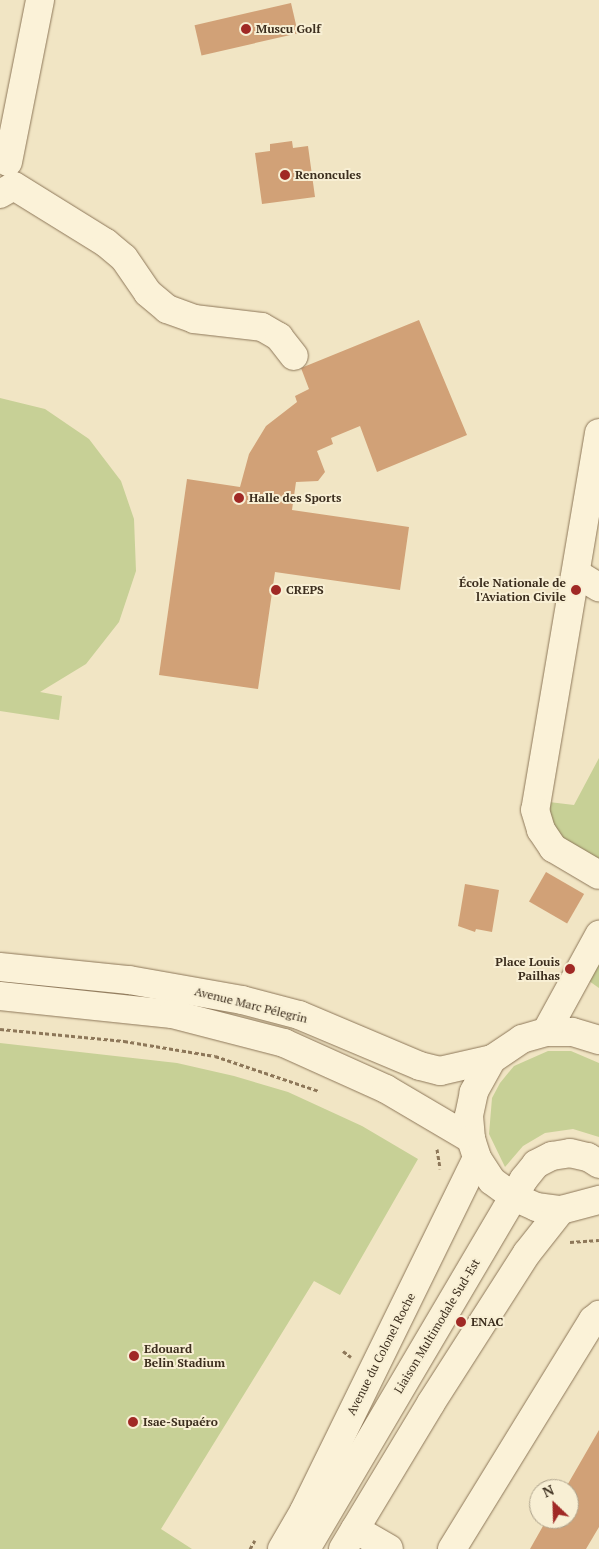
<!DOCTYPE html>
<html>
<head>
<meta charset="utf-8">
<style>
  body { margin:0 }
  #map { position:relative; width:599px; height:1549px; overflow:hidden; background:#f1e5c4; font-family:"PT Serif",serif }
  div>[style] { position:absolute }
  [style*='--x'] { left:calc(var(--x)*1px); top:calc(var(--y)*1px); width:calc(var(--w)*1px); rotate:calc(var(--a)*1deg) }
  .green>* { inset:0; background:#c7d096 }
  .building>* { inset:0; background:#d1a177; transform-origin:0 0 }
  .path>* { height:3px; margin-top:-1.5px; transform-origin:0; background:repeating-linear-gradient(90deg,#8d7759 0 4px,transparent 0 6.5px) }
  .roads { filter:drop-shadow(0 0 1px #8d7759) drop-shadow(0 0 1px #8d7759) }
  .minor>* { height:28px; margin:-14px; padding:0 14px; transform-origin:14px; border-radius:14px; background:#fbf2d8 }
  .dots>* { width:14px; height:14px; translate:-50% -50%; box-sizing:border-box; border:2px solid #f8efd4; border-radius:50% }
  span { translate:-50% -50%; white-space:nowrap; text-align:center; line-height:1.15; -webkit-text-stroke:4px #f8efd4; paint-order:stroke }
  .poi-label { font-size:12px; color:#3c2e1e; font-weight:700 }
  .left { translate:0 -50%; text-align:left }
  .right { translate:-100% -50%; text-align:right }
  .street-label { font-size:12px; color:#3c2e1e }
  .north { position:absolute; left:529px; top:1479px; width:50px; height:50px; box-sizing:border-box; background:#f8efd4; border:1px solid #ada28b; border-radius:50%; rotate:336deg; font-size:14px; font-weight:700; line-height:20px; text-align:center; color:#3c2e1e }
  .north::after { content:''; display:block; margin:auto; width:18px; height:22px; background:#a02925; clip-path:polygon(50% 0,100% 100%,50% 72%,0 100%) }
</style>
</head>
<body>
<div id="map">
  <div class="green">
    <i style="clip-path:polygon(0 398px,45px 409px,89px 439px,121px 481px,134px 519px,136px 571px,119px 622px,86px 664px,40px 692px,62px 696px,59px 720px,0 711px)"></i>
    <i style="clip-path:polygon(599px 758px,599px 860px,559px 836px,552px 828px,547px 809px,549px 802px,574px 805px)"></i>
    <i style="clip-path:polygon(599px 963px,599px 988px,589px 981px)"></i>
    <i style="clip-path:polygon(0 1043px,177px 1063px,234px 1076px,288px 1092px,362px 1126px,418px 1159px,340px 1295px,314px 1281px,161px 1529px,192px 1549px,0 1549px)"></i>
    <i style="clip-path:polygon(548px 1051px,571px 1051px,599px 1063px,599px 1137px,573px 1129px,545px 1133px,523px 1146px,505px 1167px,489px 1134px,492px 1098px,500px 1083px,514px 1066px)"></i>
  </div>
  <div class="building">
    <i style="left:291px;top:3px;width:31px;height:99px;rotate:77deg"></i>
    <i style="clip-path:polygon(292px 141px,293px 148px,308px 146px,315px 197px,262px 204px,255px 153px,270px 151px,270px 144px)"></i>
    <i style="clip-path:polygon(419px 320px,467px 435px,377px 472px,360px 426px,331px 438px,333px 444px,317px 451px,325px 472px,318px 481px,296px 482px,292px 510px,409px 527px,400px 590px,275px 572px,258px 689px,159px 675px,187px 479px,240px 487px,249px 454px,266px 426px,297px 402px,295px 396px,309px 389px,301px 368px)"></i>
    <i style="left:546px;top:872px;width:44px;height:34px;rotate:30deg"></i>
    <i style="clip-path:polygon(465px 884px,499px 890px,492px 932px,476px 929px,475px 932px,458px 926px)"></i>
    <i style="clip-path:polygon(599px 1430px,599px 1527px,586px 1549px,530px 1549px,547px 1519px,569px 1519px,569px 1489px,565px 1489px)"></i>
  </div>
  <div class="path">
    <i style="--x:0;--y:1029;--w:125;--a:5.5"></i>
    <i style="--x:124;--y:1041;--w:92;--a:9.4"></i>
    <i style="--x:215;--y:1056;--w:110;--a:18.6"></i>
    <i style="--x:437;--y:1149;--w:20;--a:81"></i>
    <i style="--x:570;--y:1242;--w:29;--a:-4"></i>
    <i style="--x:343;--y:1351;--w:10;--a:37"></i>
    <i style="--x:250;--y:1549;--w:10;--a:-61"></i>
  </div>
  <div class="roads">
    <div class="minor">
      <i style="--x:8;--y:162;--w:165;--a:-78.8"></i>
      <i style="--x:0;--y:194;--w:16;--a:-30"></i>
      <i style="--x:14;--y:186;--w:108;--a:31.8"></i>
      <i style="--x:106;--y:243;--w:23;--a:40"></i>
      <i style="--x:124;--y:258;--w:42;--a:55.6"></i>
      <i style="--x:148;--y:293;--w:25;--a:40"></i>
      <i style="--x:167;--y:309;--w:29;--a:20"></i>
      <i style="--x:194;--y:319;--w:68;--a:6.7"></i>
      <i style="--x:262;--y:327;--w:20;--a:30"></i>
      <i style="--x:279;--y:337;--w:24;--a:52"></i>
      <i style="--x:599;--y:433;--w:382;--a:99.6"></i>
      <i style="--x:535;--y:810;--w:21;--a:73"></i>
      <i style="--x:541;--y:830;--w:22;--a:56"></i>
      <i style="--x:553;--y:848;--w:53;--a:30.4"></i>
      <i style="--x:577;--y:574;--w:26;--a:31"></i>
      <i style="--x:0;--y:967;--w:130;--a:5.8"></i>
      <i style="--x:129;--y:980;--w:115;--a:10"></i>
      <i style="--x:242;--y:1000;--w:59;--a:14.7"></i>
      <i style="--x:299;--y:1015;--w:131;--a:22.9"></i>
      <i style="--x:420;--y:1066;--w:21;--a:14"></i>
      <i style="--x:440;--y:1071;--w:53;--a:-13"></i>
      <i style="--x:0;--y:996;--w:173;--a:6"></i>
      <i style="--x:172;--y:1014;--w:116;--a:14.5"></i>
      <i style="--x:284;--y:1043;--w:112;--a:24.3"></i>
      <i style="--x:386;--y:1089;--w:99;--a:30.5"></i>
      <i style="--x:546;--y:1032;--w:111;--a:-61.3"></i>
      <i style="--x:599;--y:1040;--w:28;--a:-163"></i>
      <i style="--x:572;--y:1032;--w:26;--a:180"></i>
      <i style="--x:546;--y:1032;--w:25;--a:164"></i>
      <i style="--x:522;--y:1039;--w:36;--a:146"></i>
      <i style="--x:492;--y:1059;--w:38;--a:119"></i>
      <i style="--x:474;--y:1092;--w:25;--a:102"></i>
      <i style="--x:469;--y:1116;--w:23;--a:85"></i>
      <i style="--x:471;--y:1139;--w:20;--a:72"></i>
      <i style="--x:477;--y:1158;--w:27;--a:57"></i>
      <i style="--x:492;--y:1181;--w:27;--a:36"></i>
      <i style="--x:514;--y:1197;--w:24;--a:24"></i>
      <i style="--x:536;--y:1207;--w:25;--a:7"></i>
      <i style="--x:561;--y:1210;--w:39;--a:-15"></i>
      <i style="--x:355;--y:1529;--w:39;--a:30"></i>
      <i style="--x:282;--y:1549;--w:44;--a:-59.9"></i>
      <i style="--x:304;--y:1511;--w:393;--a:-63.9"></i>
      <i style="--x:306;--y:1549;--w:429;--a:-59.5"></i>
      <i style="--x:524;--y:1179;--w:19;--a:-51"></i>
      <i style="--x:536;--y:1164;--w:18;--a:-27"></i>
      <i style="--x:552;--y:1156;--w:18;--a:-9"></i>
      <i style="--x:570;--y:1153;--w:18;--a:13"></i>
      <i style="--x:588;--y:1157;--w:13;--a:32"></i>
      <i style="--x:343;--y:1549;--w:170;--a:-58.9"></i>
      <i style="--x:431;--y:1403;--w:178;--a:-57.4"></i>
      <i style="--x:527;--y:1253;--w:55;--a:-51.7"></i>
      <i style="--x:452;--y:1549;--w:269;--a:-58.4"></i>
      <i style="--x:593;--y:1320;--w:8;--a:-40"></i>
    </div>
  </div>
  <div class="dots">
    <i style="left:246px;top:29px;background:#a02925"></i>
    <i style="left:285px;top:175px;background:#a02925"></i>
    <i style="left:239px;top:498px;background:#a02925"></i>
    <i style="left:276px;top:590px;background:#a02925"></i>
    <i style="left:576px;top:590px;background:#a02925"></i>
    <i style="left:570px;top:969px;background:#a02925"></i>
    <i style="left:461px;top:1322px;background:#a02925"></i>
    <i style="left:134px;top:1356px;background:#a02925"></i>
    <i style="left:133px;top:1422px;background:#a02925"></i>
  </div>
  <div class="poi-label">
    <span class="left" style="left:256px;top:29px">Muscu Golf</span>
    <span class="left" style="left:295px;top:175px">Renoncules</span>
    <span class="left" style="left:249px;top:498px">Halle des Sports</span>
    <span class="right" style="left:566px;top:590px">École Nationale de<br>l'Aviation Civile</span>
    <span class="left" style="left:286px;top:590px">CREPS</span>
    <span class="right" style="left:560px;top:969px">Place Louis<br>Pailhas</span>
    <span class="left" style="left:471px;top:1322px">ENAC</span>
    <span class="left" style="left:144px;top:1356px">Edouard<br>Belin Stadium</span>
    <span class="left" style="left:143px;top:1422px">Isae-Supaéro</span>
  </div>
  <div class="street-label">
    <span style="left:251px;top:1005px;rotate:14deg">Avenue Marc Pélegrin</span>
    <span style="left:437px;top:1326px;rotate:-59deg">Liaison Multimodale Sud-Est</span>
    <span style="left:381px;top:1354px;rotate:-63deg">Avenue du Colonel Roche</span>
  </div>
  <div class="north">N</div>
</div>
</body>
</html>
